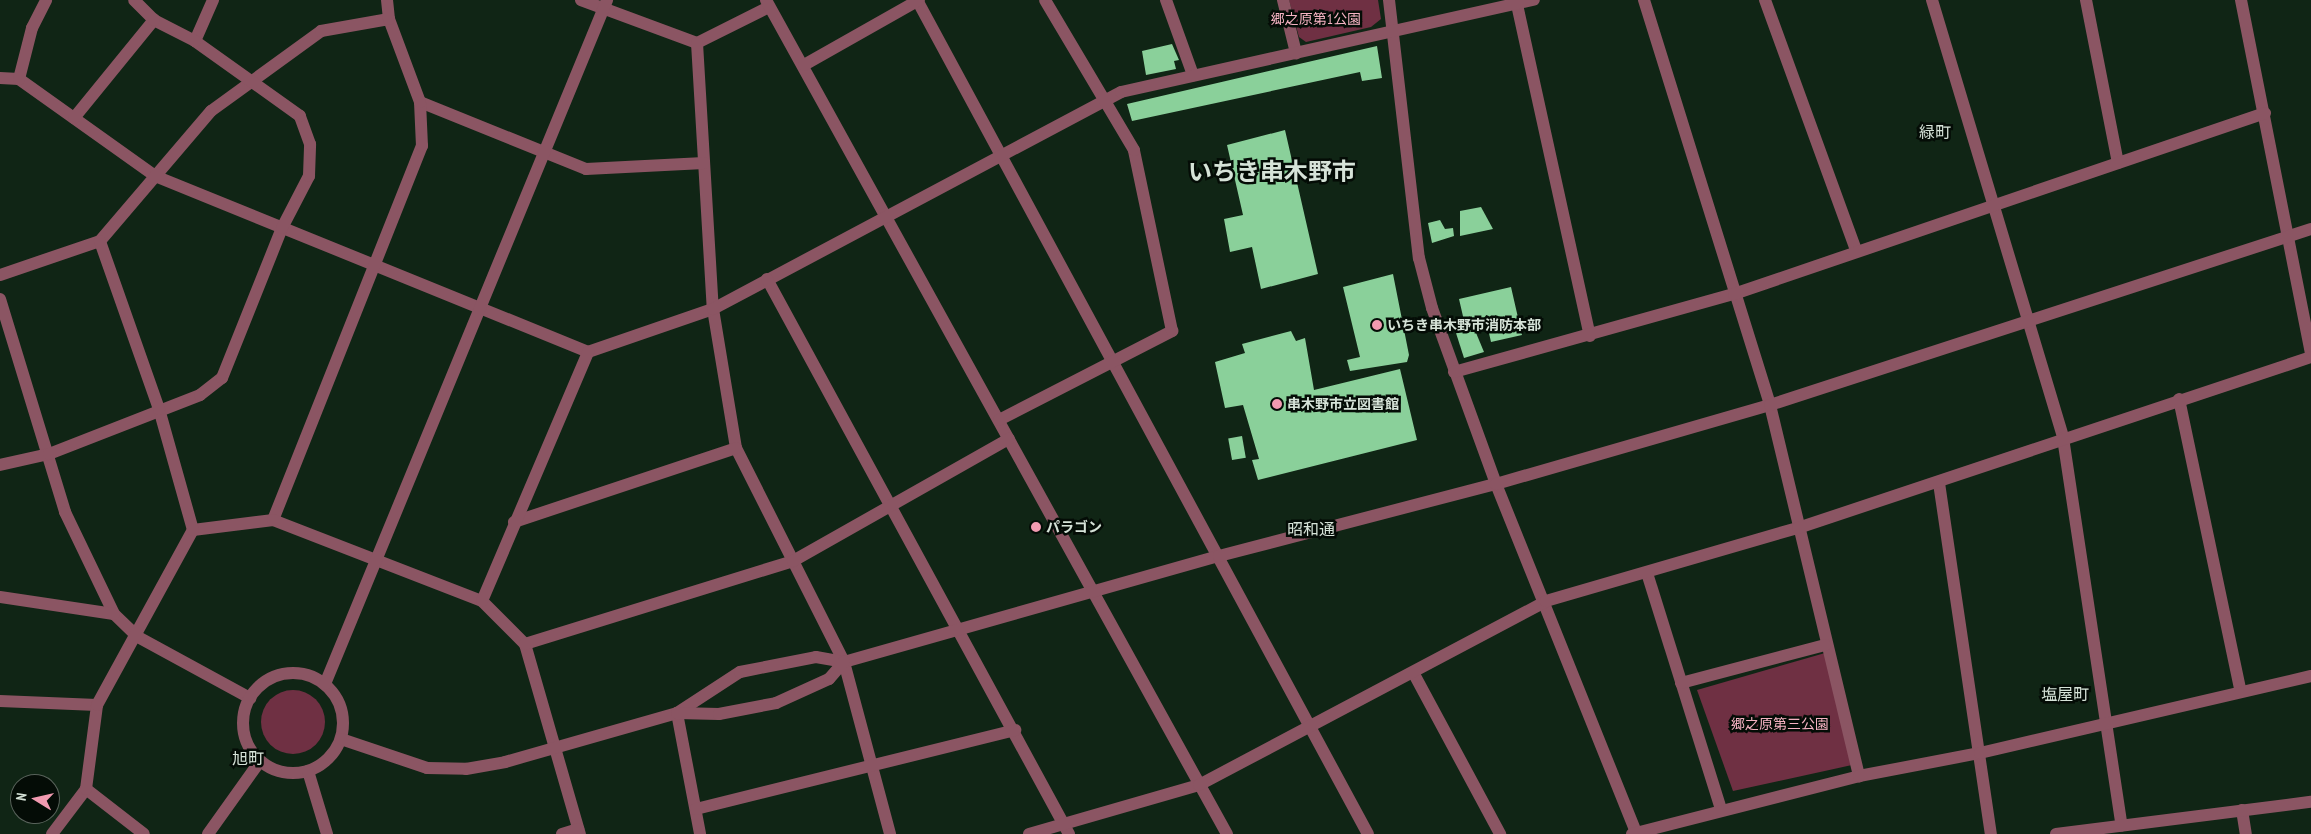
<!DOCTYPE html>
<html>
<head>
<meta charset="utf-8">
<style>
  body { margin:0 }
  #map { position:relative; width:2311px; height:834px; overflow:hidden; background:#102515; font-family:"PT Sans Narrow","Noto Sans JP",sans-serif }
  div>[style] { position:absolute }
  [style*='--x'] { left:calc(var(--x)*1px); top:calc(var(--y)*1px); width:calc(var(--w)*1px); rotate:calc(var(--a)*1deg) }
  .green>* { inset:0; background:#6f3043 }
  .round { border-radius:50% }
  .building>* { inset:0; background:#8ad09a; transform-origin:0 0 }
  .minor>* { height:12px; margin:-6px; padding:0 6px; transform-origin:6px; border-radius:6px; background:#8b5563 }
  .minor>.ring { margin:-6px; padding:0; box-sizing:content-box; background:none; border:12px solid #8b5563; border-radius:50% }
  .dots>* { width:14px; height:14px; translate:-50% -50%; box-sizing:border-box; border:2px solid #040c06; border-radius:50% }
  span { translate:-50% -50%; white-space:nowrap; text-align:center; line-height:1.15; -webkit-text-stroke:5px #040c06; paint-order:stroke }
  .park-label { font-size:14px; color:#f5b2c2 }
  .poi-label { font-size:14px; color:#d6e3d8; font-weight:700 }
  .left { translate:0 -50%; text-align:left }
  .quarter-label { font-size:16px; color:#d6e3d8 }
  .town-label { font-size:24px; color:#d6e3d8; font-weight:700 }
  .north { position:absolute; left:10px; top:774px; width:50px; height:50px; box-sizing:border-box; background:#040c06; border:1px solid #58625a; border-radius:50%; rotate:279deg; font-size:14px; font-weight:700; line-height:20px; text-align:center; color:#d6e3d8 }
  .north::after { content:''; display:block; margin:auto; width:18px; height:22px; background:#f19ab0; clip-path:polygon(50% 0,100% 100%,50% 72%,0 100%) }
</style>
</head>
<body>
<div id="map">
  <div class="green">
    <i style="clip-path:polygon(1289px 0,1378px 0,1381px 19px,1371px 27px,1306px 42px,1299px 37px)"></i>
    <i style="clip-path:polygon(1825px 653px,1852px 765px,1733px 791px,1697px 690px)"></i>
    <i class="round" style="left:261px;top:690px;width:64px;height:64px"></i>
  </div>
  <div class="building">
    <i style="clip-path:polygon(1172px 44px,1179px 60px,1174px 61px,1176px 69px,1146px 75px,1142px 51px)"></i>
    <i style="clip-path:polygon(1377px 46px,1382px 78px,1362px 81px,1360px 72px,1132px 121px,1127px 104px)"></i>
    <i style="clip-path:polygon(1285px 130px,1318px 274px,1261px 289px,1252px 247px,1230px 252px,1224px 219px,1243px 215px,1227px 145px)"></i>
    <i style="clip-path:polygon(1481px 207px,1493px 229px,1460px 236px,1460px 211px)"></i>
    <i style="clip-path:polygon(1440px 220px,1445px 229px,1453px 228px,1454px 236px,1432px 243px,1428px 223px)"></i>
    <i style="clip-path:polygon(1393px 274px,1409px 355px,1407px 362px,1350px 371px,1347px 360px,1360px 357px,1343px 287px)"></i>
    <i style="clip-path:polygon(1511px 287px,1522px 335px,1491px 342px,1486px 320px,1465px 325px,1459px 299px)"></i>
    <i style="clip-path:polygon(1474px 328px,1484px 352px,1464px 358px,1456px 333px)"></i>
    <i style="clip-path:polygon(1291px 331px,1296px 341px,1305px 338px,1314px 390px,1400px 369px,1417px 440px,1258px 480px,1252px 460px,1259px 459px,1243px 405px,1225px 408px,1215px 362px,1245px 353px,1242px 344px)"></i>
    <i style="left:1242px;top:436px;width:22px;height:14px;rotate:80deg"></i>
  </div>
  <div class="minor">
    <i style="--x:581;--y:0;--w:124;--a:20.3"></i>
    <i style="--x:697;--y:43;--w:80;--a:-26.6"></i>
    <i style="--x:766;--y:0;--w:953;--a:61.07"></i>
    <i style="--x:917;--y:0;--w:948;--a:61.6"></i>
    <i style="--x:1166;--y:0;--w:80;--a:70.2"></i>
    <i style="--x:1283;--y:0;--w:55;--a:76.2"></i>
    <i style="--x:1389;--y:0;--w:260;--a:83.4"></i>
    <i style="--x:1419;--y:258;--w:52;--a:75.4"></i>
    <i style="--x:1432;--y:308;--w:187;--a:70"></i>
    <i style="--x:1496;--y:484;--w:377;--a:68.1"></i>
    <i style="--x:1516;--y:0;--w:344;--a:77.6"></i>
    <i style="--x:1644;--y:0;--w:424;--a:72.7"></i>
    <i style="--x:1770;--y:405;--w:382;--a:76.5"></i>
    <i style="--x:1765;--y:0;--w:266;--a:70"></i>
    <i style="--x:1932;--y:0;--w:457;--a:73.3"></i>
    <i style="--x:2063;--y:438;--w:392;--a:81.4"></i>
    <i style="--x:2086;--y:0;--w:166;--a:78.9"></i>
    <i style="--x:2241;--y:0;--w:362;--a:78.8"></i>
    <i style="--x:195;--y:41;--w:45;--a:-66.3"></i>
    <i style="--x:697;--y:43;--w:266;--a:86.6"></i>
    <i style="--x:713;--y:309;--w:141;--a:80.6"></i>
    <i style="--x:736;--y:448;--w:240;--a:63.2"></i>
    <i style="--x:844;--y:662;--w:178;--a:75"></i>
    <i style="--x:804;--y:65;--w:132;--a:-29.5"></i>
    <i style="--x:0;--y:78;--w:19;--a:3"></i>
    <i style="--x:19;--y:79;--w:167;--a:35.5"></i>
    <i style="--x:155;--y:176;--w:467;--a:22.1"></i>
    <i style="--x:588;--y:352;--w:132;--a:-19"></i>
    <i style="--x:713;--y:309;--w:462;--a:-28"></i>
    <i style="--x:1121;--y:92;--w:423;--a:-12.6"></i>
    <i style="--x:19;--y:79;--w:53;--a:-75.7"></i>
    <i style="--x:32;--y:28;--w:31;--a:-63"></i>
    <i style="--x:420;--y:102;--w:179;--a:22"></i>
    <i style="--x:586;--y:169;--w:118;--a:-2.9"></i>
    <i style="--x:74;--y:118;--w:127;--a:-50.8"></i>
    <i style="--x:0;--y:275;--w:106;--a:-18.8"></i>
    <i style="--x:100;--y:241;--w:171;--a:-49.5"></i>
    <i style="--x:211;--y:111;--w:136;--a:-36"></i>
    <i style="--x:321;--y:31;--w:69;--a:-10"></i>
    <i style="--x:767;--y:279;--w:632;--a:61.45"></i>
    <i style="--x:0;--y:299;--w:223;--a:73"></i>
    <i style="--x:65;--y:512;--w:113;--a:64.3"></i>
    <i style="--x:114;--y:614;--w:33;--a:44"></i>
    <i style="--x:138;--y:637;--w:128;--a:28.6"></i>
    <i style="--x:1454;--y:372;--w:291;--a:-15.6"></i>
    <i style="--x:1734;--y:294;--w:561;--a:-18.82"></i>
    <i style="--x:2179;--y:399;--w:299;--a:78.1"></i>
    <i style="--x:999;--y:420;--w:195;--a:-27.2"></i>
    <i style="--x:1172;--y:331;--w:185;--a:-101.9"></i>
    <i style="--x:1134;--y:150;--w:174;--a:-120.7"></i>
    <i style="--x:0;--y:465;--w:50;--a:-12.7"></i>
    <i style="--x:49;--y:454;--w:162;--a:-21.3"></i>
    <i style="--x:200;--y:395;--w:28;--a:-38"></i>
    <i style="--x:222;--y:378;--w:162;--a:-68.2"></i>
    <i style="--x:282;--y:228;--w:59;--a:-62.6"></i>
    <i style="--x:309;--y:176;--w:32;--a:-88"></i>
    <i style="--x:310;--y:144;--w:30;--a:-110"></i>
    <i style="--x:300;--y:116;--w:129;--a:-144.5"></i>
    <i style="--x:195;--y:41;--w:46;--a:-152.9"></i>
    <i style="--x:154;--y:20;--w:28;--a:-135"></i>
    <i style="--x:1939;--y:483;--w:355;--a:81.6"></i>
    <i style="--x:273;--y:520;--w:403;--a:-68.3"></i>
    <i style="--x:422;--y:146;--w:44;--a:-92.6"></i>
    <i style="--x:420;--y:102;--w:89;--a:-110.5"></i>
    <i style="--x:389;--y:19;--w:19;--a:-96"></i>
    <i style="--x:514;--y:522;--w:234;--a:-18.4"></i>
    <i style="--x:193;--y:530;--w:81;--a:-7.1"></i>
    <i style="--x:273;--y:520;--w:224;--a:21.2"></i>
    <i style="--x:482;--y:601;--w:61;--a:45"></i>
    <i style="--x:525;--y:644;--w:198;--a:73.9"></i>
    <i style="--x:1647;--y:573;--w:247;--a:72.6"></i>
    <i style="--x:0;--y:597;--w:115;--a:8.5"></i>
    <i style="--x:482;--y:601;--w:271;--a:-66.9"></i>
    <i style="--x:525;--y:644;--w:281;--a:-17.2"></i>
    <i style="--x:793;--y:561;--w:248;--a:-29.5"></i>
    <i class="ring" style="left:243px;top:673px;width:88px;height:88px"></i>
    <i style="--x:1414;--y:674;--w:182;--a:61.7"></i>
    <i style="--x:1681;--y:683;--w:149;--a:-14.8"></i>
    <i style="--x:325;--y:684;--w:740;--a:-67.59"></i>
    <i style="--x:0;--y:701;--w:97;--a:2.4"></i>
    <i style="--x:677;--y:713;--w:75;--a:-33.1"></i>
    <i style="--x:740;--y:672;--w:77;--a:-11.2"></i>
    <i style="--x:816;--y:657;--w:28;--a:10"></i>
    <i style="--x:844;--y:662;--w:390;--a:-15.8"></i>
    <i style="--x:1219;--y:556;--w:286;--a:-14.6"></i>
    <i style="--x:1496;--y:484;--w:285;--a:-16.1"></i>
    <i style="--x:1770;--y:405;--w:569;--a:-18.02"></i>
    <i style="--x:677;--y:713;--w:123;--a:79.2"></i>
    <i style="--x:341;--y:739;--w:91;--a:18.6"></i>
    <i style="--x:427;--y:768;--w:39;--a:1"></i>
    <i style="--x:466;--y:769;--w:40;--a:-10"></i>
    <i style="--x:505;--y:762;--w:179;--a:-15.9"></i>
    <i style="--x:677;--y:713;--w:42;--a:1.4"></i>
    <i style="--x:719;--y:714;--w:58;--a:-10.9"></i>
    <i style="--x:776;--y:703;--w:58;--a:-24.4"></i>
    <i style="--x:829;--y:679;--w:23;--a:-49"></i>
    <i style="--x:308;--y:771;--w:66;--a:73.2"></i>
    <i style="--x:86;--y:789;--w:73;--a:37.8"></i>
    <i style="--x:696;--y:809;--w:329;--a:-13.9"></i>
    <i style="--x:2242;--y:810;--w:24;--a:81"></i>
    <i style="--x:52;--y:834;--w:56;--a:-52.9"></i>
    <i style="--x:86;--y:789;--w:85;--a:-82.5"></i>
    <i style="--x:97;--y:705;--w:200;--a:-61.3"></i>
    <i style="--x:193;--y:530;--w:126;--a:-105.7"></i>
    <i style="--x:159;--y:409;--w:178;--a:-109.4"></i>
    <i style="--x:208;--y:834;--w:90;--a:-54.5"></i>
    <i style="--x:562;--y:834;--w:17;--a:-17"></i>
    <i style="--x:1029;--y:834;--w:177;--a:-16.1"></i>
    <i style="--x:1199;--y:785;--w:393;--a:-27.9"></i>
    <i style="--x:1546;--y:601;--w:262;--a:-16.2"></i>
    <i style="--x:1798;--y:528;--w:541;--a:-18.43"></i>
    <i style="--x:1632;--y:834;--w:234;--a:-14.3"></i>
    <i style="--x:1859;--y:776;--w:123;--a:-10.8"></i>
    <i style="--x:1980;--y:753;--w:340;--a:-13.1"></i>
    <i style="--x:2056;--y:834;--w:257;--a:-7.2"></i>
  </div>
  <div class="dots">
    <i style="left:1377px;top:325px;background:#f19ab0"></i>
    <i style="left:1277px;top:404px;background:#f19ab0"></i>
    <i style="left:1036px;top:527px;background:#f19ab0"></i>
  </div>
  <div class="park-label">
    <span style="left:1316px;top:19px">郷之原第1公園</span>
    <span style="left:1780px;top:724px">郷之原第三公園</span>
  </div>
  <div class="poi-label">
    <span class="left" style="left:1387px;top:325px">いちき串木野市消防本部</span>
    <span class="left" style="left:1287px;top:404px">串木野市立図書館</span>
    <span class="left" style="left:1046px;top:527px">パラゴン</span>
  </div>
  <div class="quarter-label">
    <span style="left:1935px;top:132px">緑町</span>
    <span style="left:1311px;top:529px">昭和通</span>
    <span style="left:2065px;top:694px">塩屋町</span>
    <span style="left:248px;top:758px">旭町</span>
  </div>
  <div class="town-label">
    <span style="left:1272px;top:172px">いちき串木野市</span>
  </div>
  <div class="north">N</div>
</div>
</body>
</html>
